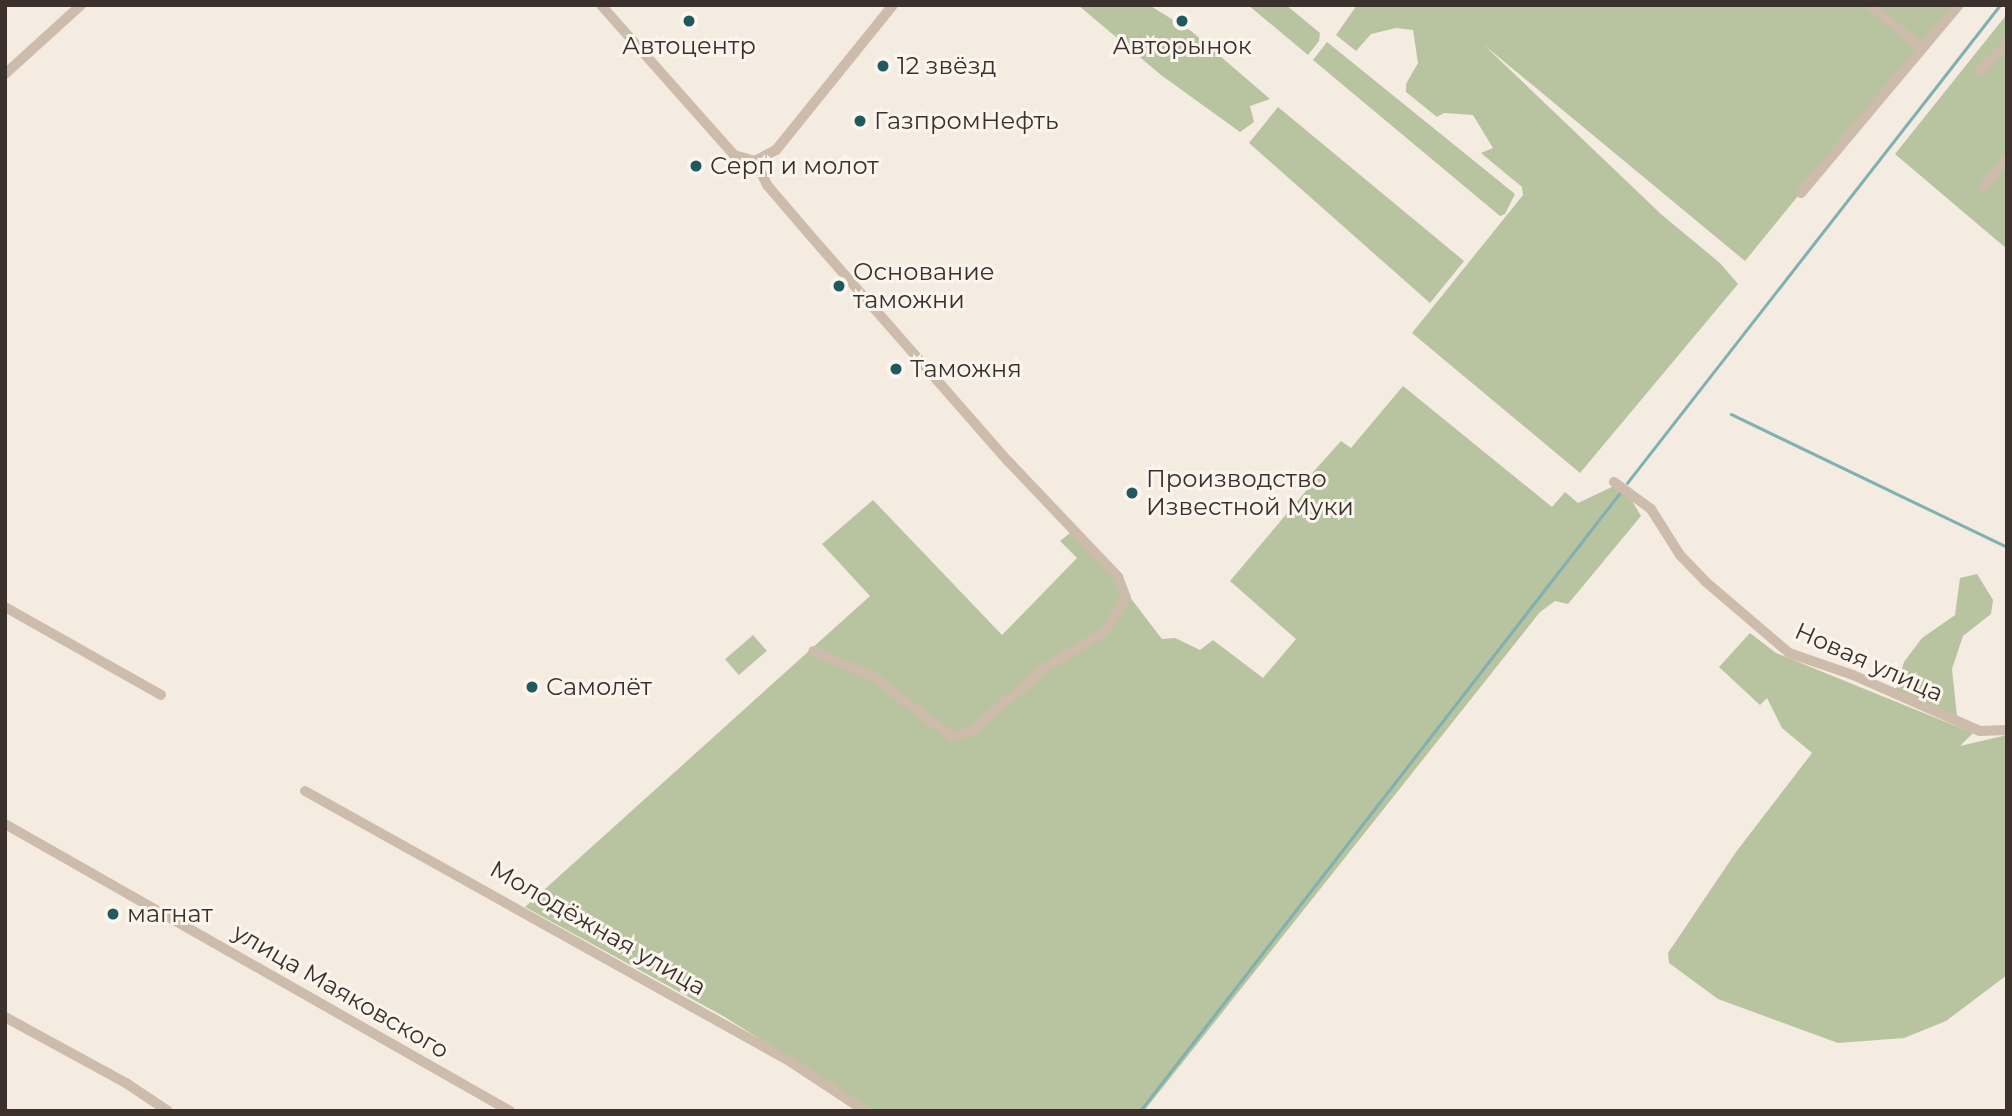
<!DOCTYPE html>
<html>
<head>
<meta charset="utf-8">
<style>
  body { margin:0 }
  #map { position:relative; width:2012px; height:1116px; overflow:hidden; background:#f4ebe1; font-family:Montserrat,sans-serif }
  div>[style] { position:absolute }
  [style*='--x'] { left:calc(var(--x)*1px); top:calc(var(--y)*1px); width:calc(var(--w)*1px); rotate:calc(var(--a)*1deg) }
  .green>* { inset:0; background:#b8c4a0; transform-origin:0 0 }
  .stream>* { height:2.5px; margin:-1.25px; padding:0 1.25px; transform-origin:1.25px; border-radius:1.25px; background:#7fb0b2 }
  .minor>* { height:10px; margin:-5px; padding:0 5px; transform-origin:5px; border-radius:5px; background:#cdbbac }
  .dots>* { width:19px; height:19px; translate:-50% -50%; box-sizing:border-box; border:4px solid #fbf5ee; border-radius:50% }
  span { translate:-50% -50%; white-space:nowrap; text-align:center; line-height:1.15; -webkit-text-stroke:6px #fbf5ee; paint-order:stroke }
  .poi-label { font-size:24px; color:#3b302b }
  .left { translate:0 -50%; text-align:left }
  .street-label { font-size:24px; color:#3b302b }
  .frame { position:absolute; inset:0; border:7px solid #3b302b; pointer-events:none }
</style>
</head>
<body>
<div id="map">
  <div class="green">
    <i style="clip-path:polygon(1078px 5px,1149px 5px,1191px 31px,1270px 99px,1250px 106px,1254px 122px,1240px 132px,1161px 75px)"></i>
    <i style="clip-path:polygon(1248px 5px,1286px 5px,1320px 33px,1319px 41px,1308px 55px)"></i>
    <i style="clip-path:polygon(1357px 5px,1454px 7px,1953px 5px,1745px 261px,1484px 45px,1662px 215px,1720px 263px,1738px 284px,1580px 473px,1412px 333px,1523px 195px,1522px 187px,1481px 153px,1493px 148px,1473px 115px,1444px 113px,1437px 117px,1406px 92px,1406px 84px,1418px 63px,1413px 30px,1396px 28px,1371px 34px,1356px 51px,1336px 35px)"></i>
    <i style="clip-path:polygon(2007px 14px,2007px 249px,1895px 154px)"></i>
    <i style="clip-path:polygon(1327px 42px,1515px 194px,1505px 214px,1500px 216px,1313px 60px)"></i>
    <i style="clip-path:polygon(1278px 107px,1464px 261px,1430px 303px,1249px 143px)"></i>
    <i style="clip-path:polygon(1403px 386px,1552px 507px,1565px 492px,1578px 503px,1614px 486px,1631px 499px,1641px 516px,1568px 604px,1555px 601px,1540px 612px,1144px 1111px,874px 1111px,723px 1016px,525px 907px,870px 596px,822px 544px,873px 500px,1002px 635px,1077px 558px,1060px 541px,1070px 533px,1119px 583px,1162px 639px,1175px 638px,1200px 650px,1213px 640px,1263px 678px,1296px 639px,1230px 581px,1311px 485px,1306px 480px,1341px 441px,1351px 448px)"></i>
    <i style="clip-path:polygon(1977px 574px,1993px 600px,1991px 614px,1963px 636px,1952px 669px,1957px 716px,1895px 690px,1904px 662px,1922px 638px,1955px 615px,1960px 578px)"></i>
    <i style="clip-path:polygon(1750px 633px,1776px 653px,1973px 733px,1960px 746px,2007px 735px,2007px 975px,1946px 1021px,1904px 1038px,1838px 1043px,1718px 999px,1669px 963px,1668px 953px,1736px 852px,1812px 753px,1782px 728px,1767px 698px,1760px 705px,1719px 667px)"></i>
    <i style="left:753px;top:635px;width:21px;height:37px;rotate:49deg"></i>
  </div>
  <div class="stream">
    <i style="--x:1731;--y:414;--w:306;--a:25.7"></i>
    <i style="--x:1627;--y:483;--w:606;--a:-52.03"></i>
    <i style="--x:1140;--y:1111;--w:781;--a:-52.18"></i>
  </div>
  <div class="minor">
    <i style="--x:601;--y:5;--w:200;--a:48.4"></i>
    <i style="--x:734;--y:155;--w:22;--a:16"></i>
    <i style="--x:755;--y:161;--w:24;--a:-28"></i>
    <i style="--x:776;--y:150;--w:186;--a:-51.1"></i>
    <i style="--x:1870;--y:5;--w:68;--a:40.2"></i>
    <i style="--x:1980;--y:70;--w:37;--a:-44"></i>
    <i style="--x:5;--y:74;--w:103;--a:-42.2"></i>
    <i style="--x:755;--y:161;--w:27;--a:63"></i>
    <i style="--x:767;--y:185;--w:65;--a:49.4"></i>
    <i style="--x:809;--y:234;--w:302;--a:48.8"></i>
    <i style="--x:1008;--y:461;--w:160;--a:46.5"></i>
    <i style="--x:1118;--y:577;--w:22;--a:69"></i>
    <i style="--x:1126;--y:598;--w:40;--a:122.9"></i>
    <i style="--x:1104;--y:632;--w:68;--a:148.9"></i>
    <i style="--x:1046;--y:667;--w:96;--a:139.2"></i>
    <i style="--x:973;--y:730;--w:22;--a:162"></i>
    <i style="--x:952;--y:737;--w:98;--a:-142.4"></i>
    <i style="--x:874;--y:677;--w:66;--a:-156.9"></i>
    <i style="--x:1984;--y:186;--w:35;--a:-50"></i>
    <i style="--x:1801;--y:193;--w:246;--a:-50"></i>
    <i style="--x:1614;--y:482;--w:46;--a:36.1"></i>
    <i style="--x:1651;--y:509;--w:54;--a:57.8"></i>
    <i style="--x:1680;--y:555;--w:37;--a:46"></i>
    <i style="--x:1706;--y:582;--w:109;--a:40.5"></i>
    <i style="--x:1789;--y:653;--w:68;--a:19"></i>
    <i style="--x:1853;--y:675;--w:139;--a:23.8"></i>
    <i style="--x:1980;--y:731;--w:27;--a:-2"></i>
    <i style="--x:5;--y:607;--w:179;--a:29.4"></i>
    <i style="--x:305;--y:791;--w:556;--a:29.14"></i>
    <i style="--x:791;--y:1062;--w:89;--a:33.5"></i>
    <i style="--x:5;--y:824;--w:581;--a:29.61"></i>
    <i style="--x:5;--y:1017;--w:138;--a:28.6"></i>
    <i style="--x:126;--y:1083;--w:50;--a:33.7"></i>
  </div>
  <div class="dots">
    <i style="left:689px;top:21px;background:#1f5a5e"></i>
    <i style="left:1182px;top:21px;background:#1f5a5e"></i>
    <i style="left:883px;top:66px;background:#1f5a5e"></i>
    <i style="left:860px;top:121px;background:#1f5a5e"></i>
    <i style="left:696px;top:166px;background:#1f5a5e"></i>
    <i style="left:839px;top:286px;background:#1f5a5e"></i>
    <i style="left:896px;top:369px;background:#1f5a5e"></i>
    <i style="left:1132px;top:493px;background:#1f5a5e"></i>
    <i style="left:532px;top:687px;background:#1f5a5e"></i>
    <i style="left:113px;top:914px;background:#1f5a5e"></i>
  </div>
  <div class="poi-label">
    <span style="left:689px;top:46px">Автоцентр</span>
    <span style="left:1182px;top:46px">Авторынок</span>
    <span class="left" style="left:897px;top:66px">12 звёзд</span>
    <span class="left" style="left:874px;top:121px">ГазпромНефть</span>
    <span class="left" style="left:710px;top:166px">Серп и молот</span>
    <span class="left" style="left:853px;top:286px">Основание<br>таможни</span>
    <span class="left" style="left:910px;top:369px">Таможня</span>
    <span class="left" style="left:1146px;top:493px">Производство<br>Известной Муки</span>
    <span class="left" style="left:546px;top:687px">Самолёт</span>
    <span class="left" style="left:127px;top:914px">магнат</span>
  </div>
  <div class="street-label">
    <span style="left:1869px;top:662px;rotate:24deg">Новая улица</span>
    <span style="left:598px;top:928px;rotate:30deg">Молодёжная улица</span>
    <span style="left:341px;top:991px;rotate:30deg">улица Маяковского</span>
  </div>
  <div class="frame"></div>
</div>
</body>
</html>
